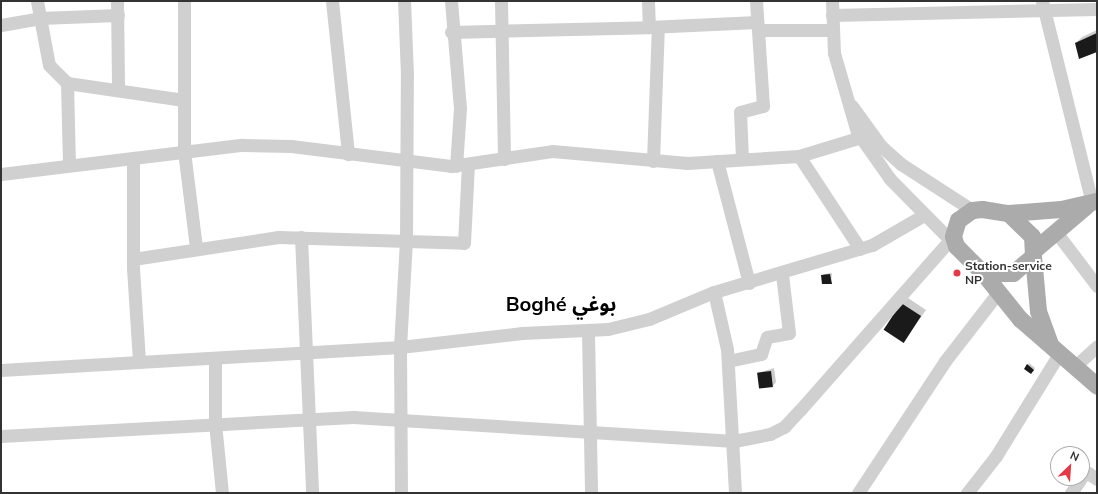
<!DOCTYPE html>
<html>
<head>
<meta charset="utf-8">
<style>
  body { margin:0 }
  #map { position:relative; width:1098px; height:494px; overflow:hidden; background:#fff; font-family:Mulish,"Noto Sans Arabic",sans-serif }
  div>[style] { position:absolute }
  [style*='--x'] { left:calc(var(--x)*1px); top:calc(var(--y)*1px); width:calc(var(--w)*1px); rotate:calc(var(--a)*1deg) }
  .shadow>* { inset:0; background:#0003 }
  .building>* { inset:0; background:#1a1a1a; transform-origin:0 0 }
  .minor>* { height:13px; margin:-6.5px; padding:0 6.5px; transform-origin:6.5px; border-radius:6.5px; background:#d0d0d0 }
  .major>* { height:17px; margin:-8.5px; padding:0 8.5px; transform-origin:8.5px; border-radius:8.5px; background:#ababab }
  .dots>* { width:11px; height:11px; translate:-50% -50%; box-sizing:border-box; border:2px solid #fff; border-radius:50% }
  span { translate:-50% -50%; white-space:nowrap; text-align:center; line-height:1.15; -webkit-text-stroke:4px #fff; paint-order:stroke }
  .poi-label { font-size:12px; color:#333; font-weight:700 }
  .left { translate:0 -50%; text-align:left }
  .town-label { font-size:20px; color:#000; font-weight:700 }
  .frame { position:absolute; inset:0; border:2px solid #333; pointer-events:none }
  .north { position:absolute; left:1050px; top:446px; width:40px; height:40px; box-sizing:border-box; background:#fff; border:1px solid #adadad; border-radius:50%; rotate:25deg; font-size:11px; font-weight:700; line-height:16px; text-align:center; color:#333 }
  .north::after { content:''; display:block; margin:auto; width:14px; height:18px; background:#e63946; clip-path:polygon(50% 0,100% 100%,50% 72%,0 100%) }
</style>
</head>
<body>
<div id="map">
  <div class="shadow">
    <i style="clip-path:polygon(1097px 30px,1097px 51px,1076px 43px,1082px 37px)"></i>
    <i style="clip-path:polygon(832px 273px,831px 283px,823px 276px,824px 274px)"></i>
    <i style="clip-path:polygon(908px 298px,926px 310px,904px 341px,902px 304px)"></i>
    <i style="clip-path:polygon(1029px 363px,1035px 368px,1033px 372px,1028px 365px)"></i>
    <i style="clip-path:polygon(774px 368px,776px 382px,773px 386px,758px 373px)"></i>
  </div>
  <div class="building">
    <i style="clip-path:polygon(1097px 33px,1097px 52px,1079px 59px,1075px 43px)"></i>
    <i style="clip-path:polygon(830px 274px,832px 284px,822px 284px,821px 275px)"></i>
    <i style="left:901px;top:303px;width:24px;height:32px;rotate:33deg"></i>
    <i style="clip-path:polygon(1027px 364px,1034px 370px,1031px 374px,1024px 369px)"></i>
    <i style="left:771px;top:371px;width:16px;height:14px;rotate:83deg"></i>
  </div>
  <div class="minor">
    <i style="--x:37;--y:1;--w:65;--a:79.4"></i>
    <i style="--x:49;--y:65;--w:25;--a:45"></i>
    <i style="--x:67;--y:83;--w:82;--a:88.6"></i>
    <i style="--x:117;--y:1;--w:88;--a:89.3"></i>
    <i style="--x:184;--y:1;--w:150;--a:90"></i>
    <i style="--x:184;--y:151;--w:98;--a:82.9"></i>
    <i style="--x:332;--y:1;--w:154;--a:84"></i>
    <i style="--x:451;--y:1;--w:107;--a:85.2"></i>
    <i style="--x:460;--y:108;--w:58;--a:93.9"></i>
    <i style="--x:501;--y:1;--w:158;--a:88.9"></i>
    <i style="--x:648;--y:1;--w:26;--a:88"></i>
    <i style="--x:649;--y:27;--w:108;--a:-2.7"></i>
    <i style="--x:832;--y:1;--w:52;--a:87.8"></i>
    <i style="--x:834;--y:53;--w:82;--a:73.8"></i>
    <i style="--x:857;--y:132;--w:57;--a:54.9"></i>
    <i style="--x:890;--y:179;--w:94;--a:45.4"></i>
    <i style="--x:1042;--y:1;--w:208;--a:76.1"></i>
    <i style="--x:832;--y:15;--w:265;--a:-1.3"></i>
    <i style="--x:1;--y:25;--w:40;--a:-10"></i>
    <i style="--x:40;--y:18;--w:78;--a:-2.2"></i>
    <i style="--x:758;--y:30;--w:74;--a:0"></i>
    <i style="--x:451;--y:32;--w:198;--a:-1.4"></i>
    <i style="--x:67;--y:83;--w:118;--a:8.3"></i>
    <i style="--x:852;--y:106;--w:49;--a:54.1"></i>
    <i style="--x:881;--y:146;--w:27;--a:42"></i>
    <i style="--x:901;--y:164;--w:85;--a:32.9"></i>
    <i style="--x:799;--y:156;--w:111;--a:56.7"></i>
    <i style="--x:133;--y:158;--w:110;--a:90"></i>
    <i style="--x:133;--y:268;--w:94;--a:86.3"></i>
    <i style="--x:742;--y:159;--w:47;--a:-92.4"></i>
    <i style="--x:740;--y:112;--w:24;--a:-15"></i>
    <i style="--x:763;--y:106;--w:105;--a:-93.8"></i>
    <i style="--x:653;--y:161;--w:134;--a:-87.9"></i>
    <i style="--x:717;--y:161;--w:126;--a:75.3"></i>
    <i style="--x:1;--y:174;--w:243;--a:-6.9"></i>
    <i style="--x:242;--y:145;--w:49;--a:1.2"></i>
    <i style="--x:291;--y:146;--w:161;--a:7.1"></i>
    <i style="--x:451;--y:166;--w:102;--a:-8.4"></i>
    <i style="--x:552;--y:151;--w:136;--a:5.1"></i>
    <i style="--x:687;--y:163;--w:112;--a:-3.6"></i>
    <i style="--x:799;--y:156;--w:65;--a:-17"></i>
    <i style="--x:1056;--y:232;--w:68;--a:52.8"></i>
    <i style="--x:301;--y:237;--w:256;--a:87.5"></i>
    <i style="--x:133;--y:259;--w:147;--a:-8.6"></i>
    <i style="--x:278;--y:237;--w:186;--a:1.8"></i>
    <i style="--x:464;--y:243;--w:79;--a:-87.1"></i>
    <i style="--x:714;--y:292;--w:58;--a:77.2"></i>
    <i style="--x:727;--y:349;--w:144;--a:86.8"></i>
    <i style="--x:588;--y:333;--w:160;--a:88.9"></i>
    <i style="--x:215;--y:358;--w:65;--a:90"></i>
    <i style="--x:215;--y:423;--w:70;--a:84.3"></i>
    <i style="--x:728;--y:361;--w:34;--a:-12"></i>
    <i style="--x:761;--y:354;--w:18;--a:-71"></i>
    <i style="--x:767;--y:337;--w:22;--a:-10"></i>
    <i style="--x:789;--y:333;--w:59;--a:-96.8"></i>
    <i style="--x:1074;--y:367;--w:31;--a:-42"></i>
    <i style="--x:1;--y:370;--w:400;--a:-3.3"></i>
    <i style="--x:400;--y:347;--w:123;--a:-6.5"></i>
    <i style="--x:522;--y:333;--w:86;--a:-2.7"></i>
    <i style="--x:608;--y:329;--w:42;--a:-13.7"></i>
    <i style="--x:649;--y:319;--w:70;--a:-22.6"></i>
    <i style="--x:714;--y:292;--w:165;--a:-16.6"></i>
    <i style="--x:872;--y:245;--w:60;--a:-30"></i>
    <i style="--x:1;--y:436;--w:353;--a:-3.1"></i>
    <i style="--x:353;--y:417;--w:382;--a:3.6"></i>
    <i style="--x:734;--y:441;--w:37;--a:-11"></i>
    <i style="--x:770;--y:434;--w:16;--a:-27"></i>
    <i style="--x:784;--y:427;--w:23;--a:-47"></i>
    <i style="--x:800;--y:410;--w:227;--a:-48.6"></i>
    <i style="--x:1082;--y:476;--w:7;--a:-27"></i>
    <i style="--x:1088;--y:473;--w:11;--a:34"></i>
    <i style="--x:401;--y:493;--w:146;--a:-90.4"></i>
    <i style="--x:400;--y:347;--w:106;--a:-86.8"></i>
    <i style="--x:406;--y:241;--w:166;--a:-89.7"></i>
    <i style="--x:407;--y:75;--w:74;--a:-92.3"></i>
    <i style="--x:858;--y:493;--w:158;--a:-56.6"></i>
    <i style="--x:945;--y:361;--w:85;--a:-52.2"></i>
    <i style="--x:967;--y:493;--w:47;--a:-51.9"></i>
    <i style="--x:996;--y:456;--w:120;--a:-58.3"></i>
    <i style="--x:1071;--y:493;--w:18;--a:-56"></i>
  </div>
  <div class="major">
    <i style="--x:982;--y:209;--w:26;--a:9"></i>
    <i style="--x:1008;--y:213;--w:33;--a:44"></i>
    <i style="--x:1032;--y:236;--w:20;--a:87"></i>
    <i style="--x:1033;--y:256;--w:26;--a:140"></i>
    <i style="--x:1013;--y:273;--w:30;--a:180"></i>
    <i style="--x:983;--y:273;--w:38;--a:-135"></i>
    <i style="--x:956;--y:246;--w:10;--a:-107"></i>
    <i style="--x:953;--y:236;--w:17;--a:-73"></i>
    <i style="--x:958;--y:220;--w:17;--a:-36"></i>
    <i style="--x:972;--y:210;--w:10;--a:-6"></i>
    <i style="--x:1008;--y:213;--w:53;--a:-4.3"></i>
    <i style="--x:1061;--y:209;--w:37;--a:-13"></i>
    <i style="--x:1034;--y:250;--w:70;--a:-40.3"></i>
    <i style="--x:1033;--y:256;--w:55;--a:84.8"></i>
    <i style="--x:1038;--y:311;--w:35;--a:70"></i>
    <i style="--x:983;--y:273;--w:59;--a:51.2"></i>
    <i style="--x:1020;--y:319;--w:102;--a:41"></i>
  </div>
  <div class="dots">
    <i style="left:957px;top:273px;background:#e63946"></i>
  </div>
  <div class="poi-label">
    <span class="left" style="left:965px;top:273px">Station-service<br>NP</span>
  </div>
  <div class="town-label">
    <span style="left:561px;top:303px">Boghé بوغي</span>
  </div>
  <div class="frame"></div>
  <div class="north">N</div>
</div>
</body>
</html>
